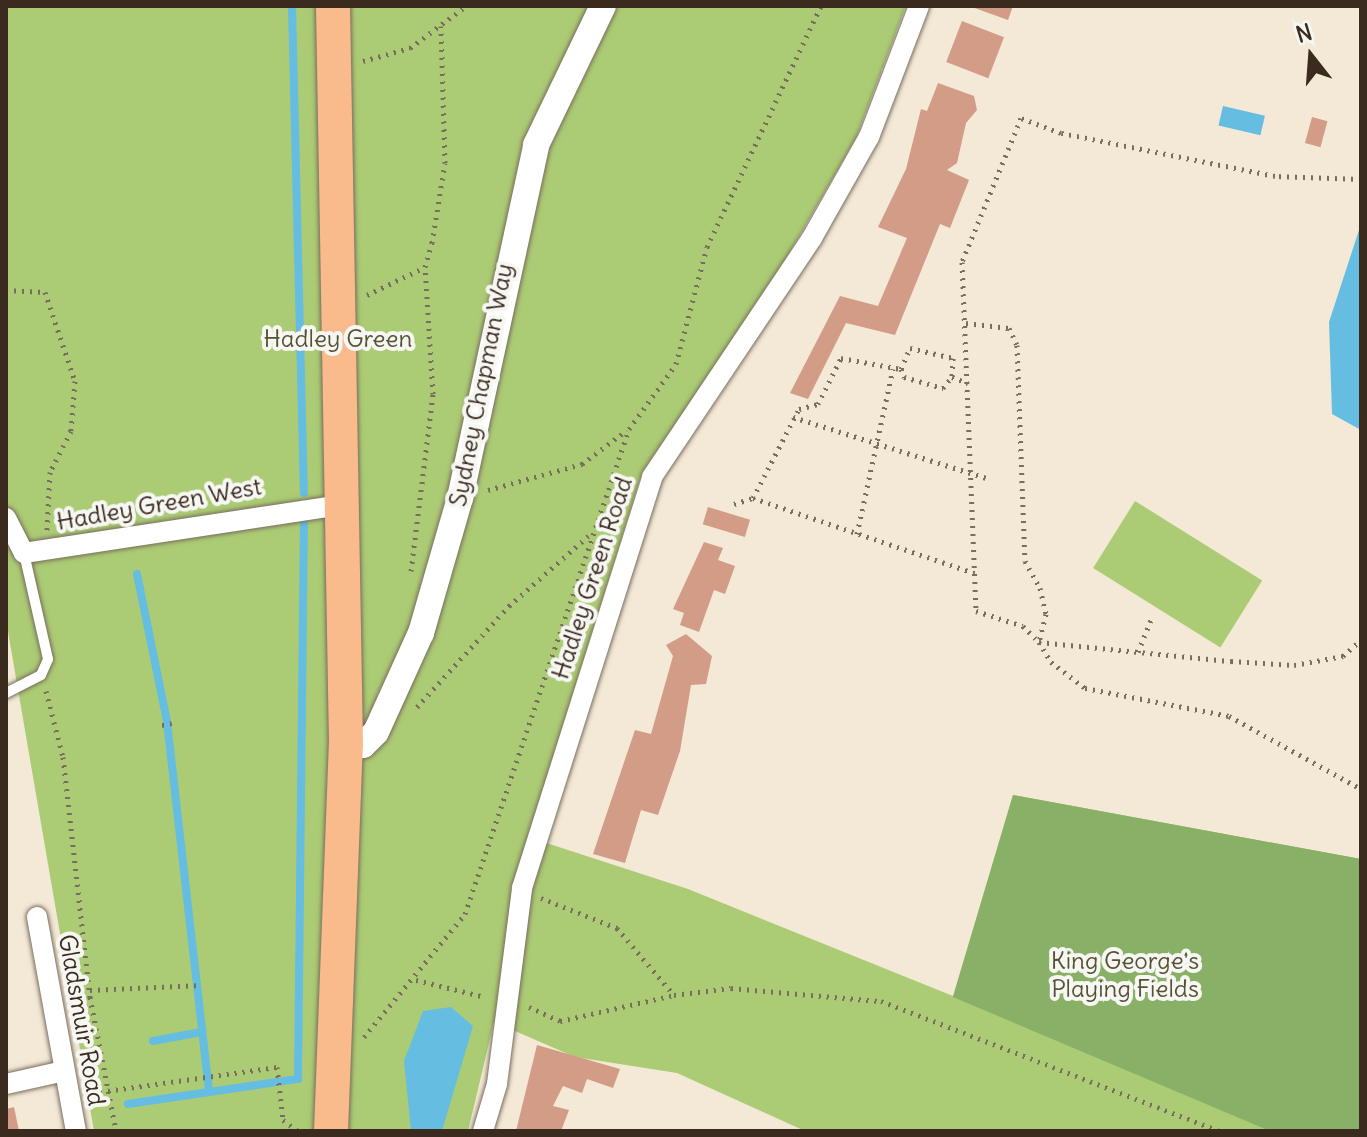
<!DOCTYPE html>
<html>
<head>
<meta charset="utf-8">
<style>
  body { margin:0 }
  #map { position:relative; width:1367px; height:1137px; overflow:hidden; background:#f3e9d6; font-family:Delius,sans-serif }
  div>[style] { position:absolute }
  [style*='--x'] { left:calc(var(--x)*1px); top:calc(var(--y)*1px); width:calc(var(--w)*1px); rotate:calc(var(--a)*1deg) }
  .green>* { inset:0; background:#abcc74; transform-origin:0 0 }
  .forest>* { inset:0; background:#88b066 }
  .water>* { inset:0; background:#65bde2; transform-origin:0 0 }
  .stream>* { height:8px; margin:-4px; padding:0 4px; transform-origin:4px; border-radius:4px; background:#65bde2 }
  .building>* { inset:0; background:#d29c86; transform-origin:0 0 }
  .path>* { height:5px; margin-top:-2.5px; transform-origin:0; background:repeating-linear-gradient(90deg,#7b6d5e 0 2px,transparent 0 8px) }
  .roads { filter:drop-shadow(0 0 2px #7b6d5e) drop-shadow(0 0 2px #7b6d5e) }
  .service>* { height:10px; margin:-5px; padding:0 5px; transform-origin:5px; border-radius:5px; background:#fff }
  .minor>* { height:20px; margin:-10px; padding:0 10px; transform-origin:10px; border-radius:10px; background:#fff }
  .tertiary>* { height:26px; margin:-13px; padding:0 13px; transform-origin:13px; border-radius:13px; background:#fff }
  .primary>* { height:34px; margin:-17px; padding:0 17px; transform-origin:17px; border-radius:17px; background:#fabb8c }
  span { translate:-50% -50%; white-space:nowrap; text-align:center; line-height:1.15; -webkit-text-stroke:8px #f6f6f2; paint-order:stroke }
  .park-label { font-size:24px; color:#575234 }
  .street-label { font-size:24px; color:#3b2a1e }
  .frame { position:absolute; inset:0; border:8px solid #3b2a1e; pointer-events:none }
  .north { position:absolute; left:1271px; top:16px; width:80px; height:80px; -webkit-text-stroke:6px #f6f6f2; paint-order:stroke; rotate:343deg; font-size:22px; font-weight:700; line-height:32px; text-align:center; color:#3b2a1e }
  .north::after { content:''; display:block; margin:auto; width:28px; height:36px; background:#3b2a1e; clip-path:polygon(50% 0,100% 100%,50% 72%,0 100%) }
</style>
</head>
<body>
<div id="map">
  <div class="green">
    <i style="clip-path:polygon(6px 6px,906px 6px,856px 138px,780px 269px,642px 473px,528px 837px,688px 889px,953px 996px,1013px 795px,1361px 859px,1361px 1131px,805px 1131px,677px 1073px,575px 1057px,494px 1022px,468px 1131px,94px 1131px,6px 620px)"></i>
    <i style="left:1135px;top:501px;width:150px;height:79px;rotate:32deg"></i>
  </div>
  <div class="forest">
    <i style="clip-path:polygon(1013px 795px,1361px 859px,1361px 1131px,1270px 1131px,953px 997px)"></i>
  </div>
  <div class="water">
    <i style="left:1223px;top:106px;width:43px;height:20px;rotate:13deg"></i>
    <i style="clip-path:polygon(1361px 224px,1361px 430px,1332px 414px,1329px 322px)"></i>
    <i style="clip-path:polygon(451px 1007px,473px 1026px,442px 1131px,411px 1131px,404px 1061px,423px 1011px)"></i>
  </div>
  <div class="stream">
    <i style="--x:292;--y:6;--w:487;--a:88.6"></i>
    <i style="--x:137;--y:574;--w:151;--a:78.5"></i>
    <i style="--x:167;--y:722;--w:372;--a:83.5"></i>
    <i style="--x:153;--y:1041;--w:49;--a:-10.6"></i>
    <i style="--x:128;--y:1104;--w:172;--a:-8.4"></i>
    <i style="--x:298;--y:1079;--w:560;--a:-89.39"></i>
  </div>
  <div class="building">
    <i style="clip-path:polygon(969px 6px,1013px 6px,1008px 20px)"></i>
    <i style="left:962px;top:21px;width:45px;height:44px;rotate:21deg"></i>
    <i style="clip-path:polygon(938px 83px,974px 96px,977px 110px,966px 123px,957px 163px,947px 170px,969px 180px,950px 228px,940px 224px,895px 335px,846px 323px,808px 399px,790px 393px,840px 296px,878px 306px,907px 238px,878px 227px,906px 169px,921px 109px,927px 111px)"></i>
    <i style="left:1312px;top:117px;width:16px;height:27px;rotate:15deg"></i>
    <i style="left:708px;top:507px;width:44px;height:18px;rotate:17deg"></i>
    <i style="clip-path:polygon(704px 542px,723px 548px,718px 560px,735px 566px,725px 594px,714px 590px,699px 632px,680px 625px,684px 613px,673px 609px)"></i>
    <i style="clip-path:polygon(686px 634px,712px 656px,706px 684px,691px 685px,680px 751px,658px 815px,641px 810px,625px 863px,593px 854px,635px 730px,651px 734px,673px 656px,666px 645px)"></i>
    <i style="clip-path:polygon(537px 1045px,620px 1069px,613px 1088px,587px 1079px,582px 1093px,563px 1086px,553px 1106px,569px 1110px,561px 1131px,516px 1131px)"></i>
    <i style="clip-path:polygon(14px 1107px,19px 1131px,6px 1131px,6px 1109px)"></i>
  </div>
  <div class="path">
    <i style="--x:363;--y:61;--w:49;--a:-15.5"></i>
    <i style="--x:410;--y:48;--w:70;--a:-36.9"></i>
    <i style="--x:1361;--y:179;--w:86;--a:-178"></i>
    <i style="--x:1275;--y:176;--w:218;--a:-168.6"></i>
    <i style="--x:1061;--y:133;--w:43;--a:-159.4"></i>
    <i style="--x:1021;--y:118;--w:156;--a:112.3"></i>
    <i style="--x:962;--y:262;--w:349;--a:87.7"></i>
    <i style="--x:976;--y:611;--w:49;--a:17.7"></i>
    <i style="--x:1023;--y:626;--w:23;--a:45"></i>
    <i style="--x:1039;--y:642;--w:193;--a:5.7"></i>
    <i style="--x:1231;--y:661;--w:63;--a:3.6"></i>
    <i style="--x:1294;--y:665;--w:50;--a:-10.4"></i>
    <i style="--x:1343;--y:656;--w:24;--a:-42"></i>
    <i style="--x:6;--y:290;--w:39;--a:3"></i>
    <i style="--x:45;--y:292;--w:94;--a:71.4"></i>
    <i style="--x:75;--y:381;--w:50;--a:94.6"></i>
    <i style="--x:71;--y:431;--w:46;--a:117.1"></i>
    <i style="--x:50;--y:472;--w:58;--a:93"></i>
    <i style="--x:367;--y:295;--w:64;--a:-25.8"></i>
    <i style="--x:425;--y:267;--w:25;--a:-74"></i>
    <i style="--x:432;--y:243;--w:81;--a:-80.8"></i>
    <i style="--x:445;--y:163;--w:137;--a:-91.7"></i>
    <i style="--x:966;--y:323;--w:43;--a:6.6"></i>
    <i style="--x:1009;--y:328;--w:19;--a:65"></i>
    <i style="--x:1017;--y:345;--w:216;--a:87.9"></i>
    <i style="--x:1025;--y:561;--w:31;--a:61"></i>
    <i style="--x:1040;--y:588;--w:27;--a:77"></i>
    <i style="--x:1046;--y:614;--w:29;--a:104"></i>
    <i style="--x:1039;--y:642;--w:23;--a:59"></i>
    <i style="--x:1051;--y:662;--w:43;--a:37.4"></i>
    <i style="--x:1085;--y:688;--w:147;--a:11"></i>
    <i style="--x:1229;--y:716;--w:151;--a:28.9"></i>
    <i style="--x:901;--y:369;--w:9;--a:69"></i>
    <i style="--x:904;--y:377;--w:41;--a:15.8"></i>
    <i style="--x:943;--y:388;--w:14;--a:-51"></i>
    <i style="--x:793;--y:417;--w:202;--a:17.5"></i>
    <i style="--x:488;--y:490;--w:98;--a:-15.5"></i>
    <i style="--x:582;--y:464;--w:56;--a:-37.1"></i>
    <i style="--x:753;--y:498;--w:234;--a:18.7"></i>
    <i style="--x:734;--y:504;--w:20;--a:-18"></i>
    <i style="--x:753;--y:498;--w:100;--a:-62.7"></i>
    <i style="--x:799;--y:409;--w:20;--a:-15"></i>
    <i style="--x:818;--y:404;--w:51;--a:-63.4"></i>
    <i style="--x:841;--y:358;--w:61;--a:10.4"></i>
    <i style="--x:901;--y:369;--w:23;--a:-67"></i>
    <i style="--x:910;--y:348;--w:44;--a:13.1"></i>
    <i style="--x:953;--y:358;--w:19;--a:93"></i>
    <i style="--x:952;--y:377;--w:17;--a:21"></i>
    <i style="--x:857;--y:534;--w:169;--a:-77.7"></i>
    <i style="--x:411;--y:571;--w:178;--a:-82.9"></i>
    <i style="--x:433;--y:394;--w:127;--a:-93.6"></i>
    <i style="--x:1138;--y:652;--w:35;--a:-68"></i>
    <i style="--x:46;--y:691;--w:68;--a:75.6"></i>
    <i style="--x:63;--y:757;--w:242;--a:83.6"></i>
    <i style="--x:90;--y:997;--w:136;--a:79"></i>
    <i style="--x:417;--y:707;--w:137;--a:-47.7"></i>
    <i style="--x:509;--y:606;--w:106;--a:-41.5"></i>
    <i style="--x:162;--y:725;--w:10;--a:-11"></i>
    <i style="--x:541;--y:898;--w:82;--a:21.5"></i>
    <i style="--x:617;--y:928;--w:88;--a:49.6"></i>
    <i style="--x:674;--y:995;--w:57;--a:-7"></i>
    <i style="--x:731;--y:988;--w:151;--a:5"></i>
    <i style="--x:881;--y:1001;--w:362;--a:21"></i>
    <i style="--x:416;--y:980;--w:71;--a:13.8"></i>
    <i style="--x:90;--y:990;--w:112;--a:-2.6"></i>
    <i style="--x:529;--y:1007;--w:34;--a:24"></i>
    <i style="--x:560;--y:1021;--w:117;--a:-12.8"></i>
    <i style="--x:364;--y:1037;--w:159;--a:-50.6"></i>
    <i style="--x:465;--y:914;--w:512;--a:-71.32"></i>
    <i style="--x:629;--y:429;--w:80;--a:-54.1"></i>
    <i style="--x:676;--y:364;--w:121;--a:-75.2"></i>
    <i style="--x:707;--y:247;--w:267;--a:-64.7"></i>
    <i style="--x:92;--y:1093;--w:187;--a:-8"></i>
    <i style="--x:277;--y:1067;--w:53;--a:83.5"></i>
    <i style="--x:283;--y:1120;--w:19;--a:36"></i>
  </div>
  <div class="roads">
    <div class="service">
      <i style="--x:6;--y:693;--w:39;--a:-27"></i>
      <i style="--x:41;--y:675;--w:17;--a:-66"></i>
      <i style="--x:48;--y:659;--w:109;--a:-102.8"></i>
    </div>
    <div class="minor">
      <i style="--x:6;--y:518;--w:39;--a:63"></i>
      <i style="--x:24;--y:553;--w:323;--a:-8.6"></i>
      <i style="--x:37;--y:917;--w:218;--a:79.7"></i>
      <i style="--x:6;--y:1084;--w:59;--a:-12.6"></i>
      <i style="--x:483;--y:1131;--w:49;--a:-73.4"></i>
      <i style="--x:497;--y:1084;--w:198;--a:-82.7"></i>
      <i style="--x:522;--y:888;--w:431;--a:-72.4"></i>
      <i style="--x:652;--y:477;--w:288;--a:-56.2"></i>
      <i style="--x:812;--y:238;--w:116;--a:-60.6"></i>
      <i style="--x:869;--y:137;--w:140;--a:-69.1"></i>
    </div>
    <div class="tertiary">
      <i style="--x:346;--y:744;--w:17;--a:3"></i>
      <i style="--x:363;--y:745;--w:18;--a:-45"></i>
      <i style="--x:376;--y:732;--w:109;--a:-65.6"></i>
      <i style="--x:421;--y:633;--w:141;--a:-73.9"></i>
      <i style="--x:460;--y:498;--w:361;--a:-77.8"></i>
      <i style="--x:536;--y:145;--w:154;--a:-64.3"></i>
    </div>
    <div class="primary">
      <i style="--x:331;--y:1131;--w:387;--a:-87.8"></i>
      <i style="--x:346;--y:744;--w:738;--a:-91.01"></i>
    </div>
  </div>
  <div class="park-label">
    <span style="left:338px;top:339px">Hadley Green</span>
    <span style="left:1125px;top:975px">King George's<br>Playing Fields</span>
  </div>
  <div class="street-label">
    <span style="left:481px;top:385px;rotate:-79deg">Sydney Chapman Way</span>
    <span style="left:159px;top:504px;rotate:-10deg">Hadley Green West</span>
    <span style="left:592px;top:578px;rotate:-72deg">Hadley Green Road</span>
    <span style="left:82px;top:1020px;rotate:80deg">Gladsmuir Road</span>
  </div>
  <div class="frame"></div>
  <div class="north">N</div>
</div>
</body>
</html>
